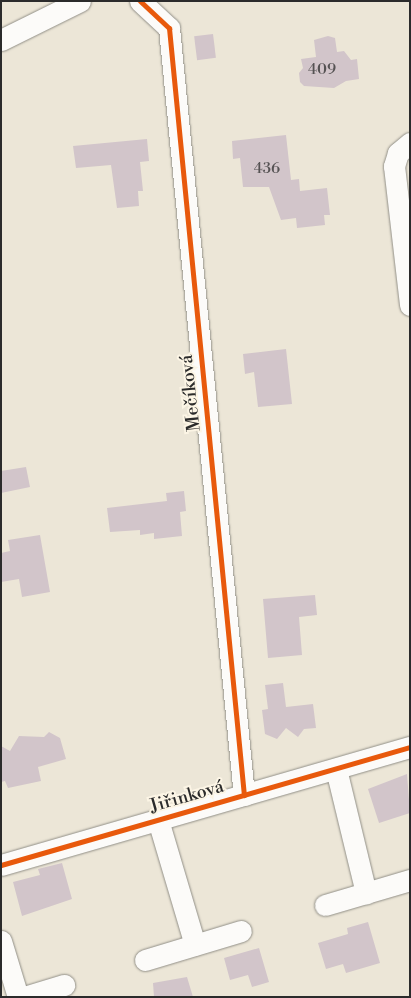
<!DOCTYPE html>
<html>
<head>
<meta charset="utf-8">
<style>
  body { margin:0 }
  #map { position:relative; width:411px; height:998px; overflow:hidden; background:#ece6d7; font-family:"Libre Bodoni",serif }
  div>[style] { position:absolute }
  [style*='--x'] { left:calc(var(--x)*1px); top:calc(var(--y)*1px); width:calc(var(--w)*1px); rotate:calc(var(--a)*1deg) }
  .building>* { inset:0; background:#d2c5ca; transform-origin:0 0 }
  .roads { filter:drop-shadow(0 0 1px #918f87) drop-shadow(0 0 1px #918f87) }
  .street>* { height:21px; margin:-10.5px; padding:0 10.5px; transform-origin:10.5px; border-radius:10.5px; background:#fcfbf9 }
  .cycleway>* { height:5px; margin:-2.5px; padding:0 2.5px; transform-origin:2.5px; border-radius:2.5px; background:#e8590c }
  span { translate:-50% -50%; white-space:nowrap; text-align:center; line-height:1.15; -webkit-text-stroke:4px #fcf5e5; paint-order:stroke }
  .number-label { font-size:15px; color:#555253 }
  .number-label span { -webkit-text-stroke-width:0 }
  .street-label { font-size:18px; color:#2b2b2b }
  .frame { position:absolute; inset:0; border:2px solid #2b2b2b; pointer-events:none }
</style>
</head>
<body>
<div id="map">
  <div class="building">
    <i style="left:213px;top:34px;width:24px;height:19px;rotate:83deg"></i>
    <i style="clip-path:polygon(328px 36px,335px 38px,337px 52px,344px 51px,351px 60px,357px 59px,359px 79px,346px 81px,334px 88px,304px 86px,300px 82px,299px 73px,303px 68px,301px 59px,316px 57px,314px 40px)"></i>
    <i style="clip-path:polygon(286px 135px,291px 180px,299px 179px,300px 191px,327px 188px,330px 215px,324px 215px,325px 225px,297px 228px,296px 218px,281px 220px,269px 187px,243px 187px,240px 158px,233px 159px,232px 141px)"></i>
    <i style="clip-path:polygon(147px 139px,149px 161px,140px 162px,143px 191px,138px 191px,139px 206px,117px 208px,111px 165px,76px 168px,73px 146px)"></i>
    <i style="clip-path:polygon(286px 349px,292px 404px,258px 407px,254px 372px,245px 374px,243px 354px)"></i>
    <i style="clip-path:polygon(26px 467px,30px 487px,1px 493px,1px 471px)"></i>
    <i style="clip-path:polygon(184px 491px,186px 511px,180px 512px,182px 536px,154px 539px,154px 533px,140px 535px,140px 530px,110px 532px,107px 508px,167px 501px,166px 493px)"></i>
    <i style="clip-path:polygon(40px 535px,50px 592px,22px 597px,19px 579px,1px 582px,1px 553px,10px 551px,8px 540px)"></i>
    <i style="clip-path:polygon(315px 595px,317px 615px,299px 617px,302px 655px,268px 658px,263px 599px)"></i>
    <i style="clip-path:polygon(283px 683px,286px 707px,313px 704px,316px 728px,304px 729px,298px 737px,286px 728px,277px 739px,265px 734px,262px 710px,268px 709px,265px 685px)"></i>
    <i style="clip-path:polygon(49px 732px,60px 738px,66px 759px,38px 767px,41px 781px,8px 788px,5px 781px,1px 782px,1px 746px,10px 751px,19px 736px,44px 737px)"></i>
    <i style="clip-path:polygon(407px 774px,410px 813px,379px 823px,368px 789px)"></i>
    <i style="clip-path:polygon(62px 863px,72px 899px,22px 916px,13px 882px,40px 875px,38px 869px)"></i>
    <i style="clip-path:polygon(368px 922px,380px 963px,346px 973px,343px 964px,326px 969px,318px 943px,348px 934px,347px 928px)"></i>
    <i style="clip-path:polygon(259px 948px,269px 982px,252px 987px,248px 975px,230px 980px,224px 958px)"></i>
    <i style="clip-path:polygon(187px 977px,193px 997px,154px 997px,153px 983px)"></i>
  </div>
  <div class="roads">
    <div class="street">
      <i style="--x:140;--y:1;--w:40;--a:43"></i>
      <i style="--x:169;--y:28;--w:771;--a:84.42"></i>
      <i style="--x:1;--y:40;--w:88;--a:-26.3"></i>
      <i style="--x:410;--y:143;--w:16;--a:140"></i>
      <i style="--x:398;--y:153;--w:14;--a:107"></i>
      <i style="--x:394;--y:166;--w:140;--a:83.4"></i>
      <i style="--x:336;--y:769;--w:128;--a:76.4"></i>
      <i style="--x:158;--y:820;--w:130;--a:73.5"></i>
      <i style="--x:1;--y:865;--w:426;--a:-16.1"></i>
      <i style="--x:325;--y:905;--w:89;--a:-16.4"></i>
      <i style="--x:1;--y:941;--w:59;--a:73.1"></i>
      <i style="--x:145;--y:960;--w:100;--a:-16.8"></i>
      <i style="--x:24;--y:997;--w:42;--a:-16.7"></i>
    </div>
  </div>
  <div class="cycleway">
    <i style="--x:140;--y:1;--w:40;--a:43"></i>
    <i style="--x:169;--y:28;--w:771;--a:84.42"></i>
    <i style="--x:1;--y:865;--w:426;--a:-16.1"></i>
  </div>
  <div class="number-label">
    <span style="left:322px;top:70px">409</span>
    <span style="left:267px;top:169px">436</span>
  </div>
  <div class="street-label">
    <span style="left:191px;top:393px;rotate:-96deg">Mečíková</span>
    <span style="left:187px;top:797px;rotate:-16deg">Jiřinková</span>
  </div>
  <div class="frame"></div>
</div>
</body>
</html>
